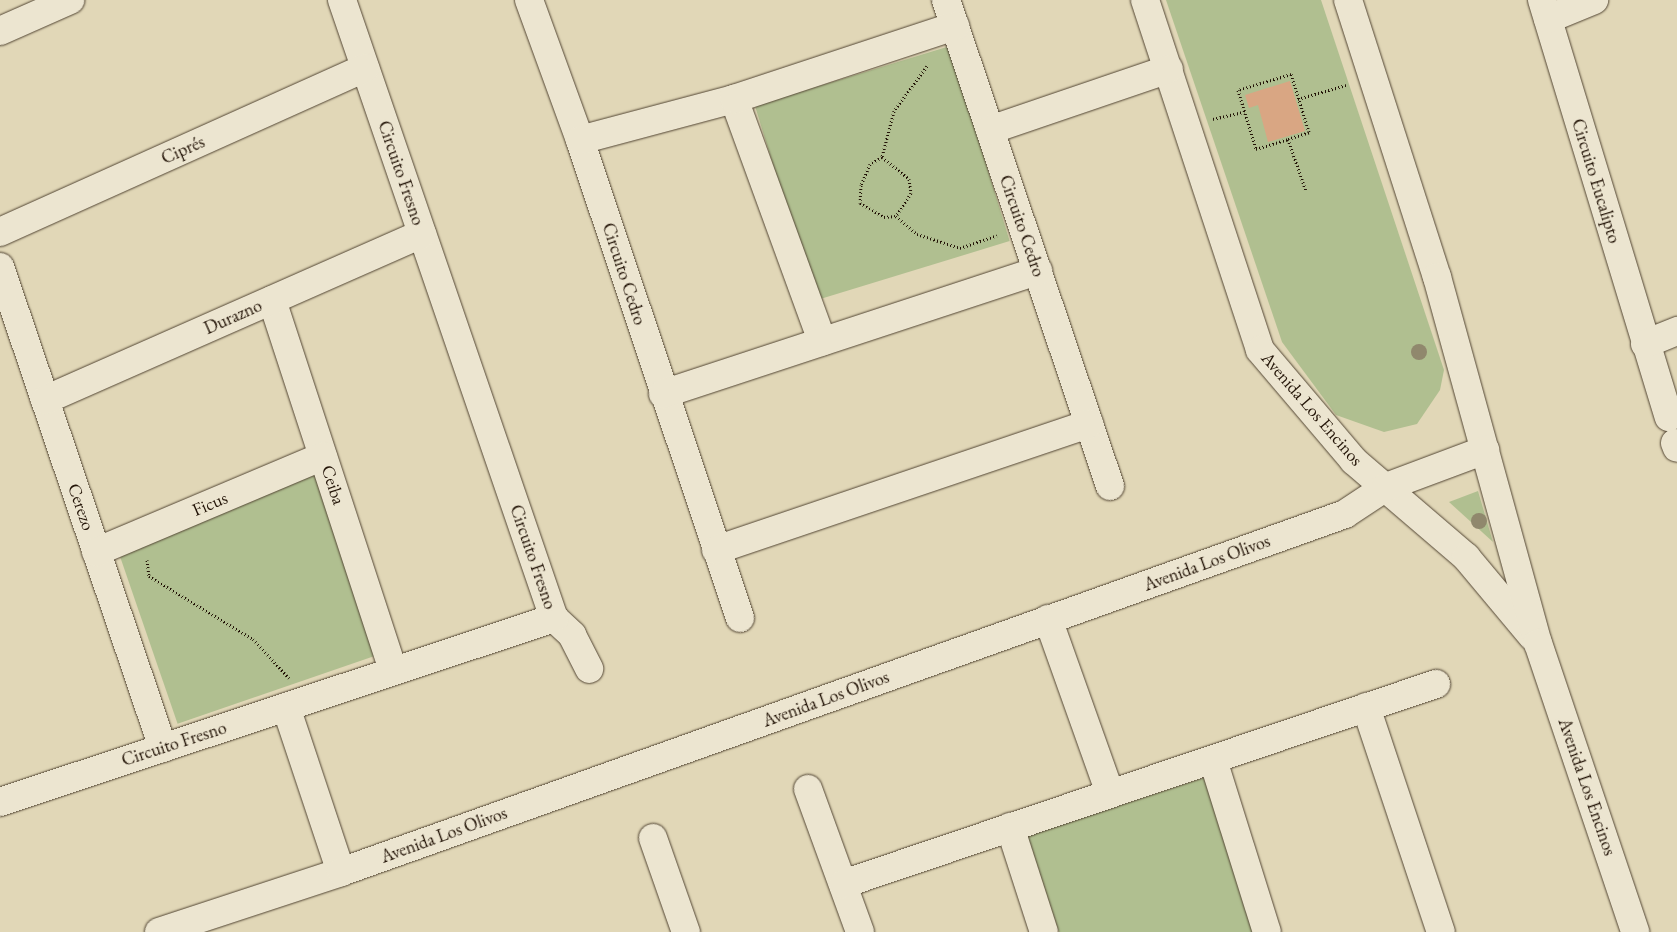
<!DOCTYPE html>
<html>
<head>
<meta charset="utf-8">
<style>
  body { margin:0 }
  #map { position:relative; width:1677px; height:932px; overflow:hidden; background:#e1d7b7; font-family:"EB Garamond",serif }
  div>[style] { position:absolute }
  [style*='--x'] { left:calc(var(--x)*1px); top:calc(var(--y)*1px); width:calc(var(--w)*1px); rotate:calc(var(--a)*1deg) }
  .green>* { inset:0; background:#b0bf90; transform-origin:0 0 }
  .building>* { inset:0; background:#d9a683 }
  .path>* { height:3px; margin-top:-1.5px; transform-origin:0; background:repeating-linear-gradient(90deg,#231407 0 1px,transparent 0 3.5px) }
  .roads { filter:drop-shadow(0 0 1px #524533) drop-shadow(0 0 1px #524533) }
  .minor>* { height:28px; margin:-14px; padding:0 14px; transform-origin:14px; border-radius:14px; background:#ece5d0 }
  .trees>* { width:16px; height:16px; margin:-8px; border-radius:50%; background:#90886d }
  span { translate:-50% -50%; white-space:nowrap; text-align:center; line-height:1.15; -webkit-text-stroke:4px #ece5d0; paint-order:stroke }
  .street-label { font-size:18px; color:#231407 }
</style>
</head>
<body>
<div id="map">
  <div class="green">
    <i style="clip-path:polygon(1166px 0,1321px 0,1444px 370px,1440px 390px,1417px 424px,1384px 432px,1336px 415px,1282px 342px)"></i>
    <i style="left:950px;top:46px;width:204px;height:204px;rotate:73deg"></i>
    <i style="left:319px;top:471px;width:193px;height:216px;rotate:71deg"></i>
    <i style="clip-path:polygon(1478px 491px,1493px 542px,1449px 502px)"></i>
    <i style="clip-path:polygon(1206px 777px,1254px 932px,1059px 932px,1027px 836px)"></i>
  </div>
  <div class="building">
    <i style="clip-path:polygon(1290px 81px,1305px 131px,1268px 142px,1258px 105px,1249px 108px,1245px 95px)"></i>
  </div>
  <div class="path">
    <i style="--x:927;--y:66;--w:56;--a:126.3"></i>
    <i style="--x:894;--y:111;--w:48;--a:104.6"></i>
    <i style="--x:882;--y:157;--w:14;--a:150"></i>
    <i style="--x:870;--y:164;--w:23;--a:113"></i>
    <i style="--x:861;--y:185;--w:18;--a:93"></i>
    <i style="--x:860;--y:203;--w:28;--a:30"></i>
    <i style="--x:884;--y:217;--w:12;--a:-5"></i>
    <i style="--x:896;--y:216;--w:28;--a:41"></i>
    <i style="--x:917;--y:234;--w:45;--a:18"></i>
    <i style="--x:960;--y:248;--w:39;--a:-19"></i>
    <i style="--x:1298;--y:99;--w:50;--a:-16.3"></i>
    <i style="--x:1213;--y:119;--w:32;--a:-13"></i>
    <i style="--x:1288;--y:139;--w:22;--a:-18"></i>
    <i style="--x:1309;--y:132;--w:61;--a:-107.2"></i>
    <i style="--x:1291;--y:74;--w:55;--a:163.2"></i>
    <i style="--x:1238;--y:90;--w:62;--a:73"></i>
    <i style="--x:1256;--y:149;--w:34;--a:-17"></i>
    <i style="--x:1288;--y:139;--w:55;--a:70.9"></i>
    <i style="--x:882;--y:157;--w:35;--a:39"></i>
    <i style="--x:909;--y:179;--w:14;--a:82"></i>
    <i style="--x:911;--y:193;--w:27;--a:123"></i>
    <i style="--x:147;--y:560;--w:16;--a:83"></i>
    <i style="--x:149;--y:576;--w:122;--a:31.2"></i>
    <i style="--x:253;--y:639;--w:53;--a:47.3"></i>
  </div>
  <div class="roads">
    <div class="minor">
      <i style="--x:342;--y:0;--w:653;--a:71.07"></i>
      <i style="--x:554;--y:618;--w:25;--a:43"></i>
      <i style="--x:572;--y:635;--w:38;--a:63"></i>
      <i style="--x:529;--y:0;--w:149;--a:70"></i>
      <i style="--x:580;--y:140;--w:504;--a:71.49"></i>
      <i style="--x:946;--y:0;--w:513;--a:71.35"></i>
      <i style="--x:1145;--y:0;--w:368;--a:71.8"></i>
      <i style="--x:1260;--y:350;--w:145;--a:49.7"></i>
      <i style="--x:1354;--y:461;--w:148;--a:40.6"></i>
      <i style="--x:1466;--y:557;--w:103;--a:50.1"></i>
      <i style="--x:1348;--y:0;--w:291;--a:72.2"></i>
      <i style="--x:1437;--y:277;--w:380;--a:74.6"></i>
      <i style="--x:1538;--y:643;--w:305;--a:71.4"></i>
      <i style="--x:1542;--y:0;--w:436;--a:73.1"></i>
      <i style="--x:1548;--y:19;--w:50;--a:-22.4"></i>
      <i style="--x:0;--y:31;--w:77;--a:-23.9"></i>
      <i style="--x:734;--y:99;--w:258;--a:70"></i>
      <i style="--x:990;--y:130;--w:189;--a:-18.8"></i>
      <i style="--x:580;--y:140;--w:159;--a:-14.9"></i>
      <i style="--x:734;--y:99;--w:233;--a:-18.3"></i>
      <i style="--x:0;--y:232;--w:400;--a:-24.2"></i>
      <i style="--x:0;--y:267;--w:508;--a:71.28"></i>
      <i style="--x:272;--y:300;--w:390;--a:71.9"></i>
      <i style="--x:1645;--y:344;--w:35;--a:-22"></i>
      <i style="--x:663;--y:394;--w:395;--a:-18.2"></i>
      <i style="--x:45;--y:400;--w:412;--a:-23.8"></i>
      <i style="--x:1675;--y:443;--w:5;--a:68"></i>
      <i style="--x:716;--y:550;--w:394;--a:-18.7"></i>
      <i style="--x:96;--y:552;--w:246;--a:-22.9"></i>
      <i style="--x:1048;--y:619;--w:185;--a:70.4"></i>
      <i style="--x:286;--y:707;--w:174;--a:71.6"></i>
      <i style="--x:1366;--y:707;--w:237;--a:71.6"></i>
      <i style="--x:1213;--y:760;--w:180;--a:72.6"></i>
      <i style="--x:808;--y:789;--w:152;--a:70"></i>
      <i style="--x:0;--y:802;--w:584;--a:-18.37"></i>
      <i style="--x:1010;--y:827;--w:110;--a:72.1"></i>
      <i style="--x:653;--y:838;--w:100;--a:70.7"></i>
      <i style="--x:843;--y:884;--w:626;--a:-18.64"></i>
      <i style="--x:159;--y:932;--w:192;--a:-18.2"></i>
      <i style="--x:341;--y:872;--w:1066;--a:-19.62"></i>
      <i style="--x:1345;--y:514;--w:49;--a:-33.4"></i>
      <i style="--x:1386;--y:487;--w:106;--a:-20.5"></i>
    </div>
  </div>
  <div class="trees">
    <i style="left:1419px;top:352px"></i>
    <i style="left:1479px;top:521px"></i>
  </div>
  <div class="street-label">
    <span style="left:183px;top:150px;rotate:-24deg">Ciprés</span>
    <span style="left:401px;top:173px;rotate:71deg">Circuito Fresno</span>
    <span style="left:1596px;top:181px;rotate:73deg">Circuito Eucalipto</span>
    <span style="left:1022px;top:226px;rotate:71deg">Circuito Cedro</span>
    <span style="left:624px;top:274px;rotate:72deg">Circuito Cedro</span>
    <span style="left:233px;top:317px;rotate:-24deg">Durazno</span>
    <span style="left:1312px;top:409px;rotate:49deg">Avenida Los Encinos</span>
    <span style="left:333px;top:485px;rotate:72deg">Ceiba</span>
    <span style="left:210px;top:504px;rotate:-23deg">Ficus</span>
    <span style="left:81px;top:507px;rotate:71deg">Cerezo</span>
    <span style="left:533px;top:557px;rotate:71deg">Circuito Fresno</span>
    <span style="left:1207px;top:563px;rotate:-20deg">Avenida Los Olivos</span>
    <span style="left:826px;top:699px;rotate:-20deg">Avenida Los Olivos</span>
    <span style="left:174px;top:744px;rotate:-18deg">Circuito Fresno</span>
    <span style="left:1587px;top:787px;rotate:71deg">Avenida Los Encinos</span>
    <span style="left:444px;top:835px;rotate:-20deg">Avenida Los Olivos</span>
  </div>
</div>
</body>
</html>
